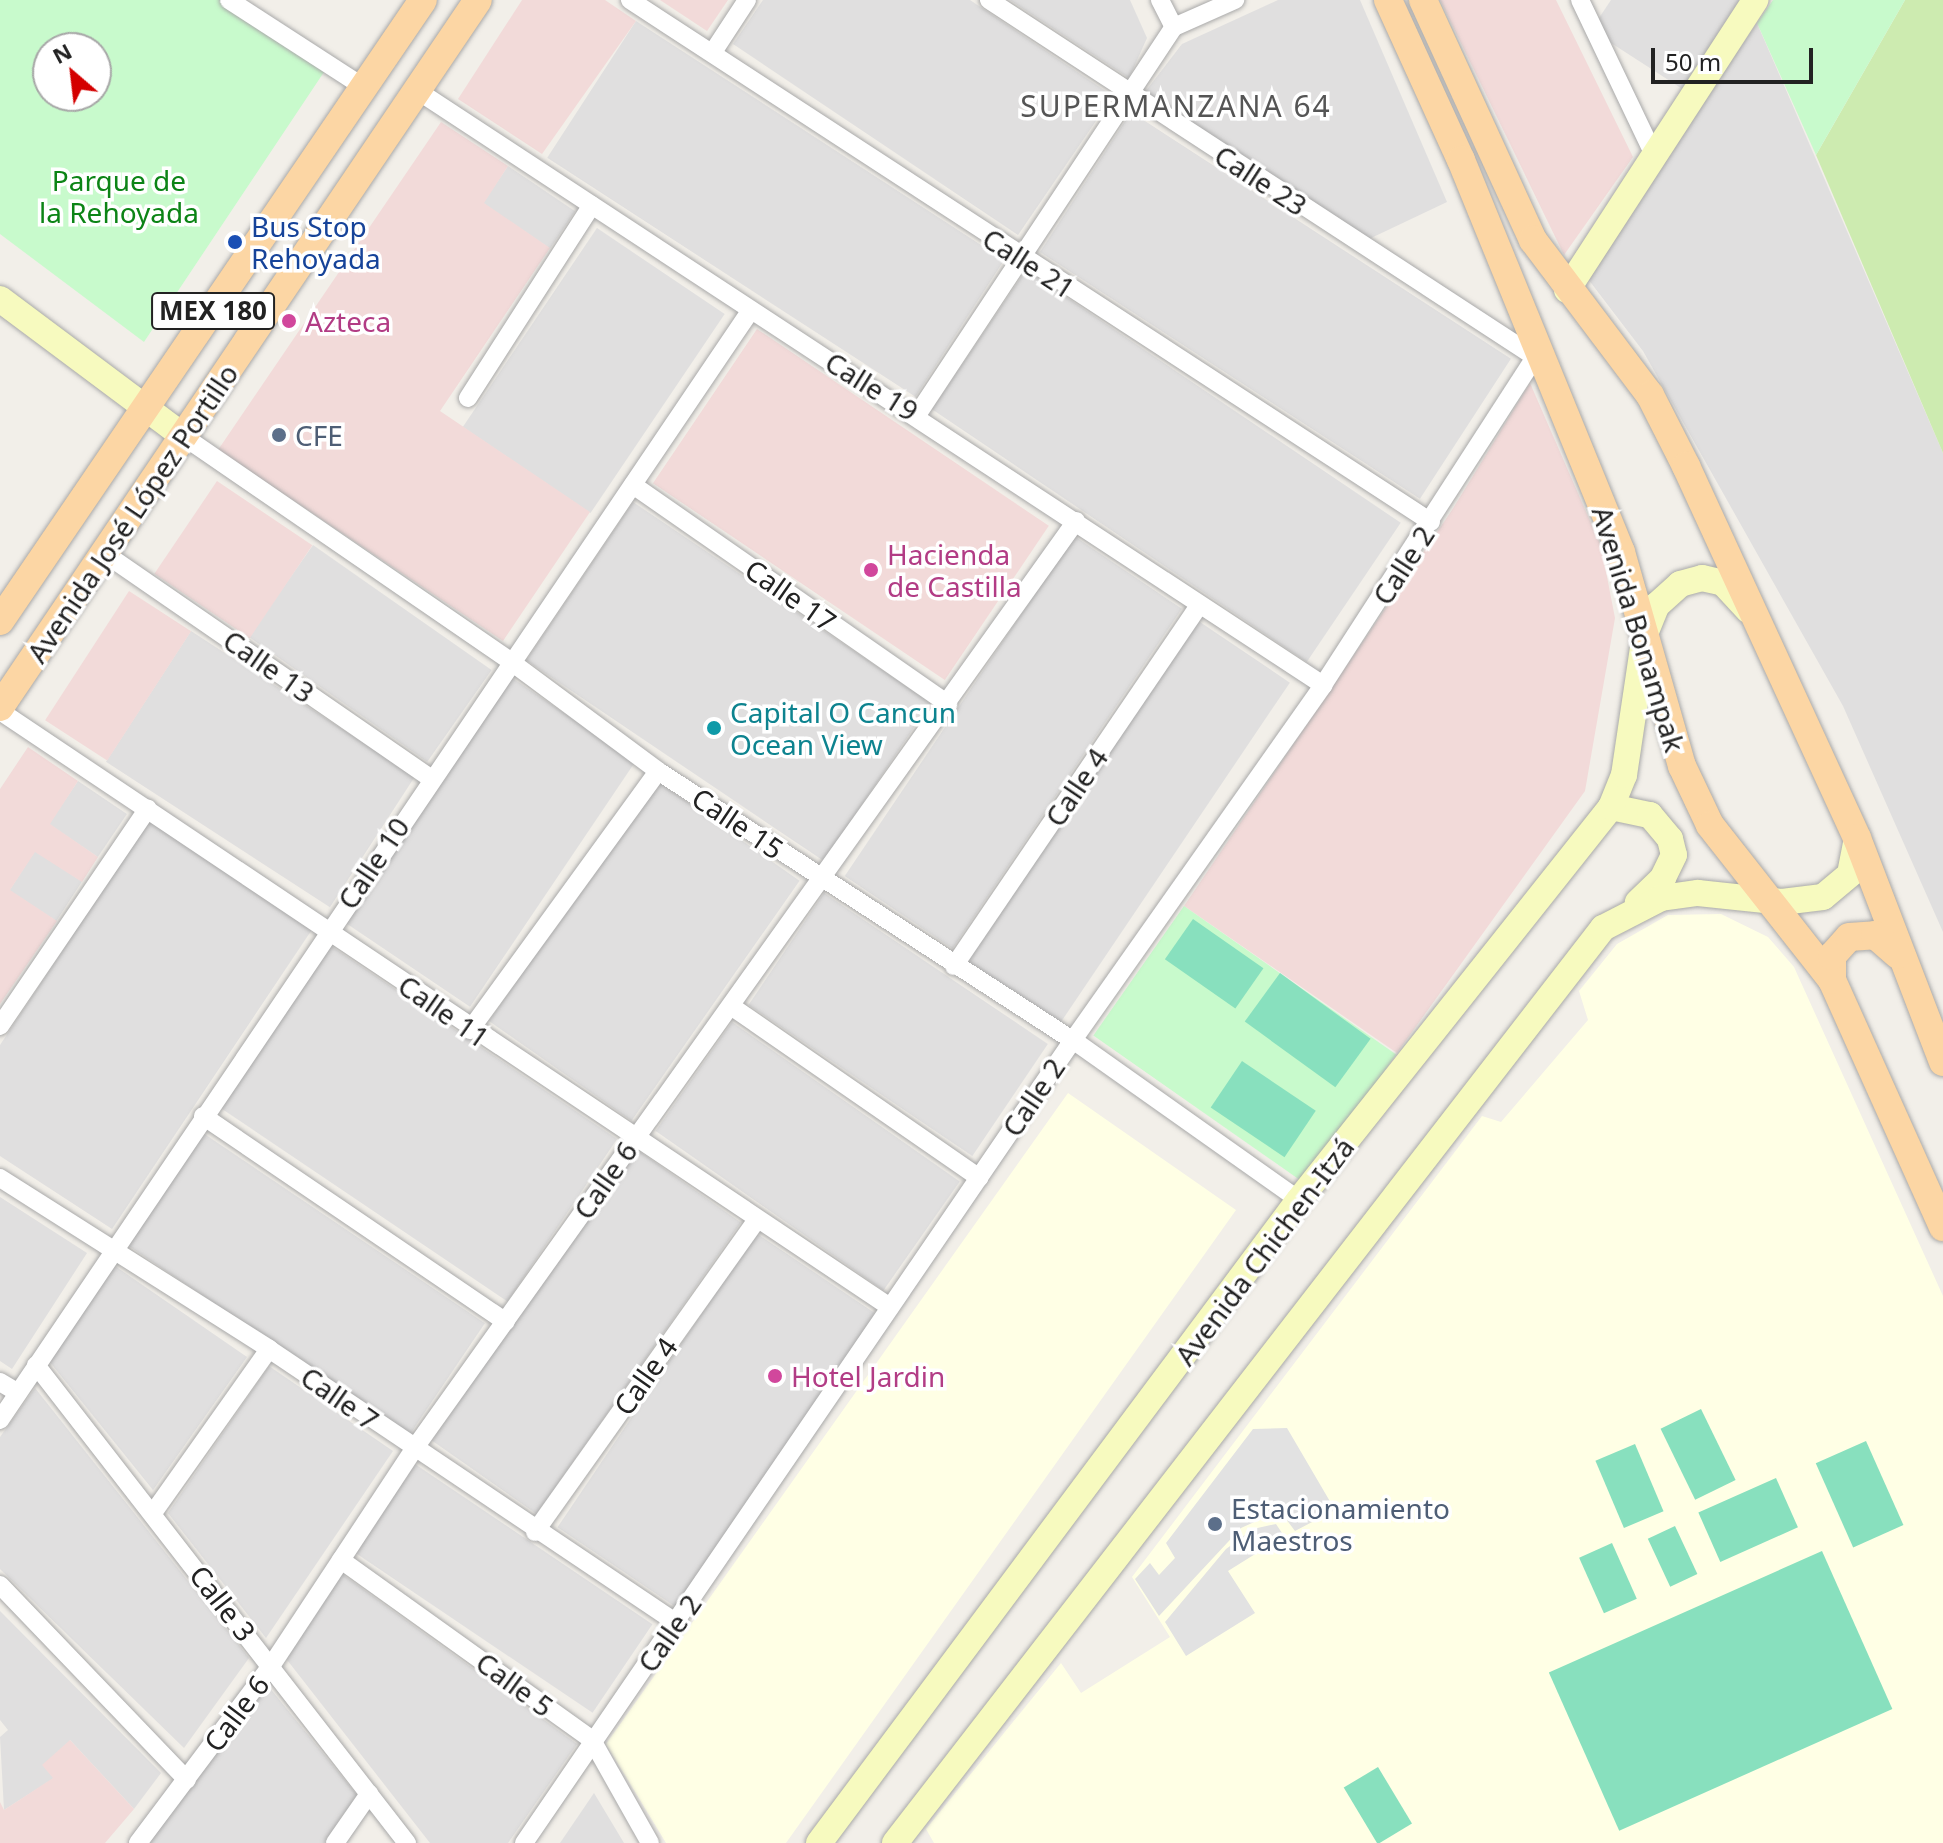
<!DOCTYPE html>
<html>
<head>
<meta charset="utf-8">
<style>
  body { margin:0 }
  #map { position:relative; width:1943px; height:1843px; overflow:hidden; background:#f2efe9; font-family:"Noto Sans",sans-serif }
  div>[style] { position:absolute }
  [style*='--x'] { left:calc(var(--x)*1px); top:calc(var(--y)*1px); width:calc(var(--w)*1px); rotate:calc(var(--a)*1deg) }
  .residential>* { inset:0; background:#e0dfdf; transform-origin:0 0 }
  .commercial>* { inset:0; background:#f2dad9; transform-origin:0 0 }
  .education>* { inset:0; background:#ffffe5 }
  .grass>* { inset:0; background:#cdebb0 }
  .park>* { inset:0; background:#c8facc; transform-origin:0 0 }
  .pitch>* { inset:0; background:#88e0be; transform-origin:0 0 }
  .parking>* { inset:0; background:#e2e2e2 }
  .roads { filter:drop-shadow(0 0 2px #a9a9a9) drop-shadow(0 0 2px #a9a9a9) }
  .street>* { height:18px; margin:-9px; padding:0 9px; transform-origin:9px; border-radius:9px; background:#fff }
  .secondary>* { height:26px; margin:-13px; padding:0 13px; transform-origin:13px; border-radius:13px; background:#f7fabf }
  .primary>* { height:28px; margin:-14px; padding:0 14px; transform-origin:14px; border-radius:14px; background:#fcd6a4 }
  .dots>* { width:22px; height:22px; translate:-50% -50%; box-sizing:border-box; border:4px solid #fff; border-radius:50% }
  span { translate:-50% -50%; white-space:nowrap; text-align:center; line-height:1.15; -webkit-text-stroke:7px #fff; paint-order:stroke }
  .shield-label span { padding:2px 6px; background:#fff; border:2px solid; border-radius:6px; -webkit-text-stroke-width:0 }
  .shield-label { font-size:26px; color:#222; font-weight:700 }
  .park-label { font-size:28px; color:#0c8416 }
  .street-label { font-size:28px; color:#222 }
  .transit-label { font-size:28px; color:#164399 }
  .left { translate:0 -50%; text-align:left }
  .hotel-label { font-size:28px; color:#b23c85 }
  .service-label { font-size:28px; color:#4e5e75 }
  .culture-label { font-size:28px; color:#0d838f }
  .neighbourhood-label { font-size:30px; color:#555; letter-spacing:2px }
  .north { position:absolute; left:32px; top:32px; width:80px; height:80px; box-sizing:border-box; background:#fff; border:2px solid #a7a7a7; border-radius:50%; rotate:332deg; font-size:22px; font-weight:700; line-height:32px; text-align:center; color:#222 }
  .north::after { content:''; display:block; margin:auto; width:28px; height:36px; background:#d40000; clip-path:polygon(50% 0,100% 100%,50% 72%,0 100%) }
  .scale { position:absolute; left:1651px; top:48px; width:162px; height:36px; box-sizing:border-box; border:4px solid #222; border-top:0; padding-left:10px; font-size:24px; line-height:28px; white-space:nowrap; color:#222; -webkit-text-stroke:6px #fff; paint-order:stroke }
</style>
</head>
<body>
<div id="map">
  <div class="residential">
    <i style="clip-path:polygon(763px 0,970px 0,1113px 96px,1018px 235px,733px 44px)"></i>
    <i style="clip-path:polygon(1010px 0,1130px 0,1147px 38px,1129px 78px)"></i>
    <i style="clip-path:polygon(1278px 0,1360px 0,1447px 202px,1369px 239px,1145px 92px,1182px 44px)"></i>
    <i style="clip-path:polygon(1611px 0,1747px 0,1687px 92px,1591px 30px)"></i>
    <i style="left:636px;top:21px;width:439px;height:163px;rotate:33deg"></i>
    <i style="clip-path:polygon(1757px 23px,1943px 453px,1943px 932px,1843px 706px,1643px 351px,1585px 275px)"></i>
    <i style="left:1131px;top:112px;width:453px;height:167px;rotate:33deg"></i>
    <i style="left:508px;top:166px;width:81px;height:45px;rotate:34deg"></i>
    <i style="left:597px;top:228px;width:154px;height:240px;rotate:34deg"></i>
    <i style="left:1026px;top:270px;width:452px;height:168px;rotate:34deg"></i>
    <i style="left:633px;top:502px;width:359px;height:191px;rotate:34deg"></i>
    <i style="left:1074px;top:536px;width:130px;height:410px;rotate:34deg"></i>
    <i style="left:313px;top:545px;width:218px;height:112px;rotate:35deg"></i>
    <i style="left:1197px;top:620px;width:112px;height:412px;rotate:34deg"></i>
    <i style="left:191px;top:631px;width:267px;height:156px;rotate:33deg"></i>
    <i style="left:512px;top:678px;width:149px;height:296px;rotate:34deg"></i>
    <i style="left:78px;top:781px;width:59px;height:52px;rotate:34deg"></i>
    <i style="left:657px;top:781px;width:174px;height:293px;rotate:35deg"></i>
    <i style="clip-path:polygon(149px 820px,313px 928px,112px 1229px,0 1156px,0 1045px)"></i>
    <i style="left:35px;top:851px;width:56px;height:47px;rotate:33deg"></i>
    <i style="left:824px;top:893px;width:270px;height:135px;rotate:34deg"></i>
    <i style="left:331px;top:946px;width:345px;height:196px;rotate:34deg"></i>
    <i style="left:732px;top:1022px;width:278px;height:133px;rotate:35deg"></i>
    <i style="left:203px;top:1133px;width:340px;height:135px;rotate:34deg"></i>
    <i style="left:636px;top:1149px;width:128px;height:356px;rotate:35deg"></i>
    <i style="clip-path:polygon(0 1197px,87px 1253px,12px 1369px,0 1361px)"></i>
    <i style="left:756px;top:1233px;width:144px;height:355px;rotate:34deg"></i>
    <i style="clip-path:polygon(115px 1266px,247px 1357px,153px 1490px,49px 1361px)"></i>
    <i style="clip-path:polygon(269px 1366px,393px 1451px,266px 1638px,168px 1513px)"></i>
    <i style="clip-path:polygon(35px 1388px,249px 1658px,184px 1748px,0 1569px,0 1437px)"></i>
    <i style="left:412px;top:1462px;width:290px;height:107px;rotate:34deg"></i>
    <i style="clip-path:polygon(342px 1574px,577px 1744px,508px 1843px,430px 1843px,284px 1656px)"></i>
    <i style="clip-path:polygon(0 1611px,161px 1773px,134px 1809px,70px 1740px,54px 1778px,4px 1810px,0 1737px,8px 1730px,0 1720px)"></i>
    <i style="clip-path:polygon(264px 1681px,357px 1795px,324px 1843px,141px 1843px)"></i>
    <i style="clip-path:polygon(594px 1793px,624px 1843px,560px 1843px)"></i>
  </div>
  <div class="commercial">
    <i style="clip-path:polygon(522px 0,605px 0,636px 21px,542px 154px,458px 99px)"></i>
    <i style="clip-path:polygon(660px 0,728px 0,707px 31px)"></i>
    <i style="clip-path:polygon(1440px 0,1556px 0,1633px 157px,1564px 255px)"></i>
    <i style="clip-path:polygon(441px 122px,508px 166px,484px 203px,550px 248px,440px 411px,590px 512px,503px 641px,218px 450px)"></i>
    <i style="left:757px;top:329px;width:352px;height:186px;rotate:34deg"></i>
    <i style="clip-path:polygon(1530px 383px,1601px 546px,1615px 618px,1585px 791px,1397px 1053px,1184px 906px,1452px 510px)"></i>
    <i style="left:217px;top:481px;width:115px;height:112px;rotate:34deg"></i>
    <i style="left:129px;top:591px;width:74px;height:154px;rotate:33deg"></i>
    <i style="clip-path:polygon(28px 747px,78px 781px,50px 824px,98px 857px,82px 882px,35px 852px,10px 890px,57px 921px,0 1004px,0 789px)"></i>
    <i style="clip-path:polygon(70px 1740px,134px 1809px,105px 1843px,0 1843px,0 1802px,4px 1810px,53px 1778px,42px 1765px)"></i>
  </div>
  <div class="education">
    <i style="clip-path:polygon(1721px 914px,1768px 937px,1794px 967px,1943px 1296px,1943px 1843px,934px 1843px,926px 1829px,1061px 1663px,1081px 1693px,1170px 1637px,1132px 1577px,1482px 1116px,1501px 1122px,1588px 1020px,1579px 991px,1617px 944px,1668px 915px)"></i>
    <i style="clip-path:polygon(1068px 1093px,1236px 1210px,786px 1843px,666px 1843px,606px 1744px)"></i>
  </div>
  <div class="grass">
    <i style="clip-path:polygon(1905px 0,1943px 0,1943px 453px,1816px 155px)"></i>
  </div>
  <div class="park">
    <i style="clip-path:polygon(evenodd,0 0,231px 0,326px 69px,144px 342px,0 234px,0 0,48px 48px,96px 48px,96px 96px,48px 96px,48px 48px)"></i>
    <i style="clip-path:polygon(1773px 0,1905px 0,1816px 155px,1757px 23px)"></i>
    <i style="left:1184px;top:906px;width:259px;height:158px;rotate:35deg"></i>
  </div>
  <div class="pitch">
    <i style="left:1193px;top:919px;width:86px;height:49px;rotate:35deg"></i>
    <i style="left:1280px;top:973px;width:112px;height:60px;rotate:36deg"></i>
    <i style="left:1242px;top:1061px;width:89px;height:56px;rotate:34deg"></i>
    <i style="left:1701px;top:1409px;width:79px;height:45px;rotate:64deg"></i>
    <i style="left:1866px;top:1441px;width:92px;height:55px;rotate:66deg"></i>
    <i style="left:1635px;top:1444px;width:73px;height:43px;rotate:67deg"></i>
    <i style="left:1776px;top:1478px;width:54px;height:85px;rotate:66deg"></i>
    <i style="left:1675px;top:1526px;width:53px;height:30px;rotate:65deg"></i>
    <i style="left:1612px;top:1543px;width:61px;height:36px;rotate:66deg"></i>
    <i style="left:1822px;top:1551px;width:173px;height:299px;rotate:66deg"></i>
    <i style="left:1378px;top:1767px;width:66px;height:40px;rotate:59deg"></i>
  </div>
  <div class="parking">
    <i style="clip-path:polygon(1287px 1428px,1335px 1510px,1295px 1531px,1286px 1519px,1272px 1514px,1241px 1528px,1159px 1616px,1135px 1579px,1150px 1563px,1159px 1575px,1175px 1558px,1166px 1543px,1253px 1429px)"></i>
    <i style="clip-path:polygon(1276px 1524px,1284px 1536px,1228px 1571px,1255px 1613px,1186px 1656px,1165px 1622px,1226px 1549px,1253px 1529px)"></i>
  </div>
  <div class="roads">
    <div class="street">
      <i style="--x:229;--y:0;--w:158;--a:32.9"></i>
      <i style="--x:630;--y:0;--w:956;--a:33.09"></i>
      <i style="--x:989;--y:0;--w:652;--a:33.18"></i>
      <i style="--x:1160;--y:0;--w:30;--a:63"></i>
      <i style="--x:1580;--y:0;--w:172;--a:64.5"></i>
      <i style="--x:713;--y:52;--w:62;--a:-56.8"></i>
      <i style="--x:418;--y:91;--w:1083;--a:33.28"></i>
      <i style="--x:468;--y:398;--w:229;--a:-57.3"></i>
      <i style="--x:917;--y:415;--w:465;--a:-56.5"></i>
      <i style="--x:1174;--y:27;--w:67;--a:-23.9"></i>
      <i style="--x:183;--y:436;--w:397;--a:34.5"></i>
      <i style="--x:510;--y:661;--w:184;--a:36.6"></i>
      <i style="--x:658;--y:771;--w:495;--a:33"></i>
      <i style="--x:1073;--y:1040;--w:277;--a:35.3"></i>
      <i style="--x:633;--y:485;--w:384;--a:34.8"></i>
      <i style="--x:107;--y:555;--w:393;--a:34.6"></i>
      <i style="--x:0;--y:711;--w:1071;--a:33.81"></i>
      <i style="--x:954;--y:966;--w:434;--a:-55.8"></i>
      <i style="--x:731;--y:1006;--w:302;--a:34.7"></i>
      <i style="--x:0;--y:1026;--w:263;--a:-55.8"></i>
      <i style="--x:470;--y:1030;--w:320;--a:-54"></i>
      <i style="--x:203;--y:1116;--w:366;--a:34.2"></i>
      <i style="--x:0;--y:1178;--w:319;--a:32.4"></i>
      <i style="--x:269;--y:1349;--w:491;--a:33.9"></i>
      <i style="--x:36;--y:1365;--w:605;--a:52.18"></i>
      <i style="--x:0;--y:1382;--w:21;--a:31"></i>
      <i style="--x:0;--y:1420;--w:1340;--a:-55.92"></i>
      <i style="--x:153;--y:1513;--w:201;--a:-54.7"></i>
      <i style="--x:535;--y:1532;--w:382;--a:-54.6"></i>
      <i style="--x:341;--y:1560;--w:309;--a:35.6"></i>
      <i style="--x:592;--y:1740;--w:118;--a:60.6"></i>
      <i style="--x:0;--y:1585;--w:270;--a:46.2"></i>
      <i style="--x:138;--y:1843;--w:221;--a:-53.1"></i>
      <i style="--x:271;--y:1666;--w:260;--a:-56.6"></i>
      <i style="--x:414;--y:1449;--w:1140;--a:-54.5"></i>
      <i style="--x:335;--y:1843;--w:60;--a:-55.2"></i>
      <i style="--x:524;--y:1843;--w:973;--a:-55.64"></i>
      <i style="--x:1073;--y:1040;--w:434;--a:-54.8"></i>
      <i style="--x:1323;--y:685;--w:399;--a:-57.1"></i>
    </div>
    <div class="secondary">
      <i style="--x:1567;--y:290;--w:346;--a:-57"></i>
      <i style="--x:0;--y:299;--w:229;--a:36.8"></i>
      <i style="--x:1611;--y:807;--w:40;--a:12"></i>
      <i style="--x:1650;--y:815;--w:31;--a:50"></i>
      <i style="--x:1670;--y:839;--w:16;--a:76"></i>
      <i style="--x:1674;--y:855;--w:25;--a:116"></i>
      <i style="--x:1663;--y:878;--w:35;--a:136"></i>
      <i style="--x:819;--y:1843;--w:802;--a:-53.26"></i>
      <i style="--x:1299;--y:1200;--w:502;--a:-51.55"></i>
      <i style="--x:1611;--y:807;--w:35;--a:-68"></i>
      <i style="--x:1624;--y:775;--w:143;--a:-81.5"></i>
      <i style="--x:1645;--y:634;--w:31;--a:-68"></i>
      <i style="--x:1657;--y:605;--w:31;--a:-42"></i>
      <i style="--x:1680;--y:584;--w:23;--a:-15"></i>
      <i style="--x:1702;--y:578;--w:22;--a:13"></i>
      <i style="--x:1723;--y:583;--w:37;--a:47"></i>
      <i style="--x:895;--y:1843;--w:1157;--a:-52.27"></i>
      <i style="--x:1603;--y:928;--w:65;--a:-27.3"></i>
      <i style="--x:1661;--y:898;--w:37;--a:-8"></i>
      <i style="--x:1698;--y:893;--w:84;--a:6.1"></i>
      <i style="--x:1782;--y:902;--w:41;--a:-7"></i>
      <i style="--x:1823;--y:897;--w:35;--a:-40"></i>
      <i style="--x:1850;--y:874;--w:37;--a:-79"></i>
    </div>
    <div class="primary">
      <i style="--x:1388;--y:0;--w:176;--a:65.5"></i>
      <i style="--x:1461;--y:160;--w:423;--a:67.8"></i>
      <i style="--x:1621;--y:552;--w:223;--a:74.1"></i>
      <i style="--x:1682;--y:766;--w:65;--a:64.6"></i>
      <i style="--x:1710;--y:825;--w:197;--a:51.8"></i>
      <i style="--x:1832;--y:980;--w:271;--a:65.8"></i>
      <i style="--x:1423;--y:0;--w:264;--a:65.4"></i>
      <i style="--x:1533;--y:240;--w:194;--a:53"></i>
      <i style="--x:1650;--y:395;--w:80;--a:63.1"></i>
      <i style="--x:1686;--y:466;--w:409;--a:65.3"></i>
      <i style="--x:1857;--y:838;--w:240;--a:69"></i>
      <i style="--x:0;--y:621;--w:751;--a:-55.74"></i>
      <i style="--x:0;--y:707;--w:853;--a:-55.94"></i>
      <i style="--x:1832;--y:980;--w:24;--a:-90"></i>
      <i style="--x:1832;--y:956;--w:25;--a:-48"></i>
      <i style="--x:1849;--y:937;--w:26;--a:-4"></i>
      <i style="--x:1875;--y:935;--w:30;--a:41"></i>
    </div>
  </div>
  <div class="dots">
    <i style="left:235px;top:242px;background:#1a4fb4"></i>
    <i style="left:289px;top:321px;background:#d1479c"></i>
    <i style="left:279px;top:435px;background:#5c6f8a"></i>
    <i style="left:871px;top:570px;background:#d1479c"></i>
    <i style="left:714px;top:728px;background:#0f9aa8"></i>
    <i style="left:775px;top:1376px;background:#d1479c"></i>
    <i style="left:1215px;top:1524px;background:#5c6f8a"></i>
  </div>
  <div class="shield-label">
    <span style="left:213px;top:311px">MEX 180</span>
  </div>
  <div class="park-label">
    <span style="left:119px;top:196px">Parque de<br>la Rehoyada</span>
  </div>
  <div class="street-label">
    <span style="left:1261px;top:180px;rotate:33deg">Calle 23</span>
    <span style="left:1029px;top:263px;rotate:33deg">Calle 21</span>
    <span style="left:872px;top:386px;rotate:32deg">Calle 19</span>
    <span style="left:132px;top:513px;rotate:-56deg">Avenida José López Portillo</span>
    <span style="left:1403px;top:565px;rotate:-57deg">Calle 2</span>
    <span style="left:791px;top:595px;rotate:35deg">Calle 17</span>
    <span style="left:1639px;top:629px;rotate:73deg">Avenida Bonampak</span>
    <span style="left:269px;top:666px;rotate:35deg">Calle 13</span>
    <span style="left:1076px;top:787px;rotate:-56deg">Calle 4</span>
    <span style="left:738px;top:823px;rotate:34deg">Calle 15</span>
    <span style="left:373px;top:863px;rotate:-56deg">Calle 10</span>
    <span style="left:444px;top:1011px;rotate:35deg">Calle 11</span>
    <span style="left:1033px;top:1097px;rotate:-56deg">Calle 2</span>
    <span style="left:605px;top:1180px;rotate:-55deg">Calle 6</span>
    <span style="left:1264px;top:1251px;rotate:-53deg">Avenida Chichen-Itzá</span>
    <span style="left:645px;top:1376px;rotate:-55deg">Calle 4</span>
    <span style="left:340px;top:1398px;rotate:35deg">Calle 7</span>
    <span style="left:223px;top:1603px;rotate:52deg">Calle 3</span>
    <span style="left:669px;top:1633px;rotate:-55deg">Calle 2</span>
    <span style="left:515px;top:1684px;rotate:36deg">Calle 5</span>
    <span style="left:236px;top:1713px;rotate:-53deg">Calle 6</span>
  </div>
  <div class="transit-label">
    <span class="left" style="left:251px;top:242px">Bus Stop<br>Rehoyada</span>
  </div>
  <div class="hotel-label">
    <span class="left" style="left:305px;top:321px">Azteca</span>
    <span class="left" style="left:887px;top:570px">Hacienda<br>de Castilla</span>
    <span class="left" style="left:791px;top:1376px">Hotel Jardin</span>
  </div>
  <div class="service-label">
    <span class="left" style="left:295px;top:435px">CFE</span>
    <span class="left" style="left:1231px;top:1524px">Estacionamiento<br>Maestros</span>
  </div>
  <div class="culture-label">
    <span class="left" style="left:730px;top:728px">Capital O Cancun<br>Ocean View</span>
  </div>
  <div class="neighbourhood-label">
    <span style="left:1176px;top:106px">SUPERMANZANA 64</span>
  </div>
  <div class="north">N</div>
  <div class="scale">50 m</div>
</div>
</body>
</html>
